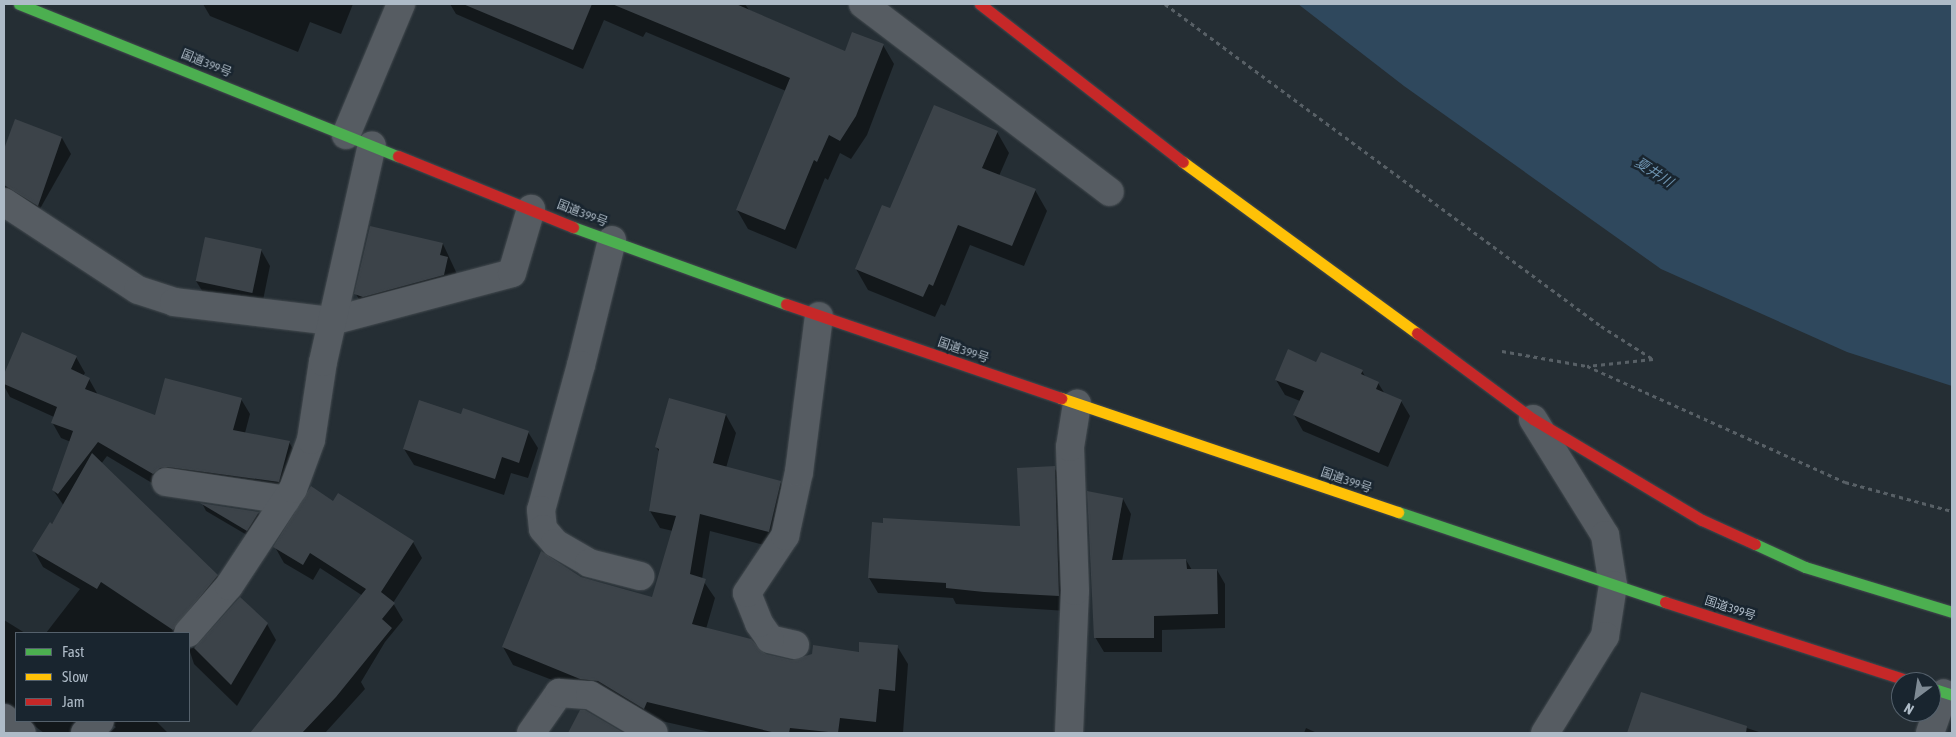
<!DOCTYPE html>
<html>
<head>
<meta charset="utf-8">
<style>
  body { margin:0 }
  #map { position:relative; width:1956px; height:737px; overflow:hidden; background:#252e34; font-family:"Asap Condensed","Noto Sans JP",sans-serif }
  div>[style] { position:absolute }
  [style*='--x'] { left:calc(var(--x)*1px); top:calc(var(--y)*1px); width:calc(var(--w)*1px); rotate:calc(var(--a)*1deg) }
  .water>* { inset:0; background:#2f485d }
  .shadow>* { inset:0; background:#0007 }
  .building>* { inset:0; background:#3c4349; transform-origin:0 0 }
  .path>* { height:3px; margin-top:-1.5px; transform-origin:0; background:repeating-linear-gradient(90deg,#586066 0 4px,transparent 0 8px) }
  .roads { filter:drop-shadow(0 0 1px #434a4f) drop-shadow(0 0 1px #434a4f) }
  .street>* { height:28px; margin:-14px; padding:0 14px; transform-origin:14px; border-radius:14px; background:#565c62 }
  .fast>* { height:11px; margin:-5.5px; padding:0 5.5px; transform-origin:5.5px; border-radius:5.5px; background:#4caf50 }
  .slow>* { height:11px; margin:-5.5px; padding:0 5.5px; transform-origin:5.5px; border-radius:5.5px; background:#ffc107 }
  .jam>* { height:11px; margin:-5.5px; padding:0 5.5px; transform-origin:5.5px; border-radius:5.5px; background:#c62828 }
  span { translate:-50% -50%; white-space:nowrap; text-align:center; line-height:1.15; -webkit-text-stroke:5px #19252f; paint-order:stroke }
  .street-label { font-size:12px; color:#aebbc7 }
  .water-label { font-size:14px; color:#6c91ad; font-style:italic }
  .frame { position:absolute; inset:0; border:5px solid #aebbc7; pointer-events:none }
  .legend { position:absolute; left:15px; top:632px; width:175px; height:90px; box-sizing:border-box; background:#19252f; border:1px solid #55616c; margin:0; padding:6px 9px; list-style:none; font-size:15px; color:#aebbc7 }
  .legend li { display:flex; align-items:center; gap:10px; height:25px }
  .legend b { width:25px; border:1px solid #55616c }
  .north { position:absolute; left:1891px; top:672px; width:50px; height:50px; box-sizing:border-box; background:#19252f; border:1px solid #55616c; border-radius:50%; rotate:211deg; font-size:14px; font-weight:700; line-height:20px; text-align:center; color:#aebbc7 }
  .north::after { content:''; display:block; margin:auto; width:18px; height:22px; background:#7e8a94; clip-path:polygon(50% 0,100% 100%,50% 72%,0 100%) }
</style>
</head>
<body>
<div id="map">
  <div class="water">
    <i style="clip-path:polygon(1298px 4px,1952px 4px,1952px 386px,1847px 352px,1661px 269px,1404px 86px)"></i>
  </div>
  <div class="shadow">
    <i style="clip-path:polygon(203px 4px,353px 4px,341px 34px,310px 22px,298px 52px,210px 16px)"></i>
    <i style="clip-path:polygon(450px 4px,745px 4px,749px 10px,846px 52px,883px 45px,894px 64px,867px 135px,851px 159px,840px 153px,828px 180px,825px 178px,796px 249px,748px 229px,737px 210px,786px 91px,646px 32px,643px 37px,604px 20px,583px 69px,456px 14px)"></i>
    <i style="clip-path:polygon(15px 120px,62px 138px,71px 154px,37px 214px,4px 195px,4px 153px)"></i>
    <i style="clip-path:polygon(997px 132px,1009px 153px,999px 176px,1035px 190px,1047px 211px,1024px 266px,970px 245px,945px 306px,941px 304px,935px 317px,868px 290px,856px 269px,890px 210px)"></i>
    <i style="clip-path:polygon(443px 244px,457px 274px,365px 310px,356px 294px)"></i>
    <i style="clip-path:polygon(261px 250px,270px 266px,261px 310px,206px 297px,196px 281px)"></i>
    <i style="clip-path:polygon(22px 334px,76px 357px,85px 373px,83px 376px,89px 379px,98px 395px,156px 417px,241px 399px,250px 414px,245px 433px,289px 442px,298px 458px,287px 498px,162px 489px,107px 456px,101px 464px,217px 575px,226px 591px,189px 633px,46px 633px,80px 589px,43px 567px,34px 551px,64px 506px,53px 490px,71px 442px,61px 438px,52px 422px,54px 417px,10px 397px,4px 386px,4px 377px)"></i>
    <i style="clip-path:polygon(1317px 364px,1362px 371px,1366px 378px,1378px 383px,1385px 394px,1401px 401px,1410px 416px,1388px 467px,1303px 431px,1294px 415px,1300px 401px,1285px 395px,1276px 380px)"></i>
    <i style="clip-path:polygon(726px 415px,736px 433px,726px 468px,780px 482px,791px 500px,779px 549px,710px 531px,702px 579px,715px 598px,706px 629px,765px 655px,792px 662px,897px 646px,908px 664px,903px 733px,714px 733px,657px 720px,513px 665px,503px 647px,581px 578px,653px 599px,673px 531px,660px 528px,650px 511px,660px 453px,656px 447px)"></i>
    <i style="clip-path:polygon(528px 432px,538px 448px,528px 478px,511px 473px,504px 495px,414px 465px,404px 449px)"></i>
    <i style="clip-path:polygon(1054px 467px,1063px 483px,1067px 611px,956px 604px,953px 598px,878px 593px,869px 578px,1021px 527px)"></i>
    <i style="clip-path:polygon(1123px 499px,1131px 514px,1122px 561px,1186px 560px,1192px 570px,1217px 570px,1225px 584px,1225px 628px,1162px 630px,1162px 652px,1104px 652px,1095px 637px)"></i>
    <i style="clip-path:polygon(333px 502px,413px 542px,422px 558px,393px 603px,403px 620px,385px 642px,361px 682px,365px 689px,325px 733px,252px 733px,363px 596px,320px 568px,313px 580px,284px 563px,275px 547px)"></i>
    <i style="clip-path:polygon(203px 505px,258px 513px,263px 521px,252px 538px,206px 511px)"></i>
    <i style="clip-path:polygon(4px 620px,25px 633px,16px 633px,16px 712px,4px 704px)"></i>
    <i style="clip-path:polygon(267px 624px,276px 640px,237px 706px,194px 664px,189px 649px)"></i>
    <i style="clip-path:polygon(1642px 694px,1762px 733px,1629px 733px)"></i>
    <i style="clip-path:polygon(580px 712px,621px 733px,569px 733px)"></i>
    <i style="clip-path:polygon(28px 721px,156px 721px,168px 733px,109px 733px,116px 727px,108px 721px,92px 733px,44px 733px)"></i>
    <i style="clip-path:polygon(1306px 728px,1317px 733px,1304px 733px)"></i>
  </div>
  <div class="building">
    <i style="clip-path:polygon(463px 4px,592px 4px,573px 50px)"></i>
    <i style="clip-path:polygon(612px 4px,736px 4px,845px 51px,852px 32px,884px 44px,856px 116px,840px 141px,829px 135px,817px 162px,814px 160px,785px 230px,736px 210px,790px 78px)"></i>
    <i style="clip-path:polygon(934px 105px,998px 131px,982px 168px,1036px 189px,1012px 246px,958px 225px,933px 286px,929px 284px,923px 297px,855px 269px,882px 205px,890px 208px)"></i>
    <i style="clip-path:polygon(15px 119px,62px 137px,38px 206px,4px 185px,4px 149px)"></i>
    <i style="clip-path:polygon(370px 226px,443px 243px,440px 255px,448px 257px,444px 275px,363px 297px,354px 294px)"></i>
    <i style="left:205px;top:237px;width:58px;height:45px;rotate:12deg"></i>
    <i style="clip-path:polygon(22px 332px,77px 356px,71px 369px,90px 378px,85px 389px,155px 415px,165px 378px,242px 398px,233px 430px,290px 441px,279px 482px,168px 467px,160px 468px,153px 474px,98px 442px,58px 494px,52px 490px,73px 431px,51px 423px,57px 407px,4px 384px,4px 374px)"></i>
    <i style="clip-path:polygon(1288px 349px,1316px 362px,1321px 352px,1363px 370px,1361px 374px,1379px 382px,1376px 389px,1402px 400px,1379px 453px,1293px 415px,1304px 391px,1275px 380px)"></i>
    <i style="clip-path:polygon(669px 398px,726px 414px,713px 463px,781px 481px,769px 532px,700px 514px,690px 574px,706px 579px,692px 624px,751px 639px,766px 654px,792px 660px,812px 654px,813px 645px,859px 652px,859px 642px,898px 645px,895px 691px,879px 689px,876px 722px,840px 718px,838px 733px,790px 728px,789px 733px,776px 733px,647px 702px,644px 709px,598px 681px,580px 679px,502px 647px,541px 551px,581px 577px,652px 597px,676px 516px,649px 511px,659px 449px,655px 447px)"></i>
    <i style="clip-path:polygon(419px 400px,461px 414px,463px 408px,529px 431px,519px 463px,502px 457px,495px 479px,403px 449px)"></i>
    <i style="clip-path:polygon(92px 453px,218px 575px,173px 630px,101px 582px,97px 589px,32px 551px,50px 522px,52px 524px)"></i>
    <i style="clip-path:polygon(1055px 466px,1059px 596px,984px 592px,946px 588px,946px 583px,868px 578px,872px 522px,883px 523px,883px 518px,1020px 526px,1017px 468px)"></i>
    <i style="clip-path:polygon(311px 486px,333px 501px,338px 493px,414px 541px,381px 592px,395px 603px,382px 619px,392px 628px,336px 697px,302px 733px,250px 733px,366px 589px,310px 553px,303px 565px,273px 547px)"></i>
    <i style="clip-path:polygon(1087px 491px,1123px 498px,1112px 560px,1186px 559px,1187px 569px,1217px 569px,1218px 614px,1154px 616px,1154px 638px,1094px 638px)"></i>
    <i style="clip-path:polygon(200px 503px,259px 512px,247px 531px)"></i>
    <i style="clip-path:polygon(240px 597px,268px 623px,231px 685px,194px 648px)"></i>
    <i style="clip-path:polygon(1641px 692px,1747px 726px,1746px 733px,1627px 733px)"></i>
    <i style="clip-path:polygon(580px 710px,585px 710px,624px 733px,568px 733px)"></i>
  </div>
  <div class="path">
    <i style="--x:1165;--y:4;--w:542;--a:36.45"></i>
    <i style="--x:1601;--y:326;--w:62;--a:32.4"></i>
    <i style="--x:1653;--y:359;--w:66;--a:173.9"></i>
    <i style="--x:1587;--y:366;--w:283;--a:24.2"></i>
    <i style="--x:1845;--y:482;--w:111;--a:15.2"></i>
    <i style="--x:1502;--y:351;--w:86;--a:10"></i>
  </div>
  <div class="roads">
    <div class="street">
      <i style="--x:863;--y:4;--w:310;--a:37.3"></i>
      <i style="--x:346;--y:135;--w:142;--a:-67.2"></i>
      <i style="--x:4;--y:202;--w:160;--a:33.3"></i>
      <i style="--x:138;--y:290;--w:38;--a:18"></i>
      <i style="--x:174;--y:302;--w:159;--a:6.9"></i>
      <i style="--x:332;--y:321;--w:186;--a:-14.9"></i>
      <i style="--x:512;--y:273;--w:67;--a:-73.5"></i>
      <i style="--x:612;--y:240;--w:129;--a:103.9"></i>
      <i style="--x:581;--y:365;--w:150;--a:105.4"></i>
      <i style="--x:541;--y:510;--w:19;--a:84"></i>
      <i style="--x:543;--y:529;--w:18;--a:49"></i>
      <i style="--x:555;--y:543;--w:39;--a:30"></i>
      <i style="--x:589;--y:563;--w:53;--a:14.3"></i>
      <i style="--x:1533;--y:419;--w:137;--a:58.2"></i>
      <i style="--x:1605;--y:535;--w:51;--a:80.9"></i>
      <i style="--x:1613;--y:585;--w:52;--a:98.9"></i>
      <i style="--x:1605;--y:636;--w:114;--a:121.7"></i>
      <i style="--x:166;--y:482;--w:121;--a:8.5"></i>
      <i style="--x:188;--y:633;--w:62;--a:-48.9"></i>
      <i style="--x:229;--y:586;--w:116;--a:-56.6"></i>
      <i style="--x:293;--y:489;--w:52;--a:-69.8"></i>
      <i style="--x:311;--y:440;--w:79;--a:-81.3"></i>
      <i style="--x:323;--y:362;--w:222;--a:-77.3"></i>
      <i style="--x:795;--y:645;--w:26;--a:-167"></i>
      <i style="--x:770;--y:639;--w:19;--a:-125"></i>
      <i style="--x:759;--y:623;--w:32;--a:-112"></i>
      <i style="--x:747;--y:593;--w:69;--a:-56.3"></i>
      <i style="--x:785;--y:536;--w:66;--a:-77.7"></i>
      <i style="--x:799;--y:472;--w:157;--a:-82.7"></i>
      <i style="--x:4;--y:718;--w:23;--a:40"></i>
      <i style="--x:85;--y:733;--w:19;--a:-39"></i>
      <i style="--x:531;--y:733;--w:49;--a:-55"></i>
      <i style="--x:559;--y:693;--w:31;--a:4"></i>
      <i style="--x:590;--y:695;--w:74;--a:30.7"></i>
      <i style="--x:1069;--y:733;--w:142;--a:-87.6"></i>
      <i style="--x:1075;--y:591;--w:144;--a:-92"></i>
      <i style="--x:1070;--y:447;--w:44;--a:-80.8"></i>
      <i style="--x:1930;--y:733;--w:42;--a:-70.7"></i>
    </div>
    <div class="fast">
      <i style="--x:19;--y:4;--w:408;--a:21.9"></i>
      <i style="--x:573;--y:227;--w:226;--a:19.9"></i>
      <i style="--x:1398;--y:512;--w:282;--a:18.6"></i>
      <i style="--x:1755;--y:544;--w:55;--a:24.7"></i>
      <i style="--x:1805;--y:567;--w:154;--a:17"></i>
      <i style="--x:1931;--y:688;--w:22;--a:18"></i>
    </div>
    <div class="slow">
      <i style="--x:1183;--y:162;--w:290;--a:36.2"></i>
      <i style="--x:1061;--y:398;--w:356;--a:18.7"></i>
    </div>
    <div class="jam">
      <i style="--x:980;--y:4;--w:257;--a:37.9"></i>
      <i style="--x:398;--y:156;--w:189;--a:22.1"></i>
      <i style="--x:786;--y:304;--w:291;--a:18.9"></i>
      <i style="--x:1417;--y:333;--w:144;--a:36.6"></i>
      <i style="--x:1533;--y:419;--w:197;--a:30.9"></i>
      <i style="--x:1702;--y:520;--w:58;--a:24.4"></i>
      <i style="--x:1665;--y:602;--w:260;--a:17.9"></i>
    </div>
  </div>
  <div class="street-label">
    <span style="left:206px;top:64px;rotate:22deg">国道399号</span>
    <span style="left:582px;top:214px;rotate:21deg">国道399号</span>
    <span style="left:963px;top:351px;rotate:19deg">国道399号</span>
    <span style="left:1346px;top:481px;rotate:19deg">国道399号</span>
    <span style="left:1730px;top:609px;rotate:18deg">国道399号</span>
  </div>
  <div class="water-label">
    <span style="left:1654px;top:172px;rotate:33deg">夏井川</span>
  </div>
  <div class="frame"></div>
  <ul class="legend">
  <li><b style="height:6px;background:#4caf50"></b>Fast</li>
  <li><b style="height:6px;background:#ffc107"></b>Slow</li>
  <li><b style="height:6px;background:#c62828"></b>Jam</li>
  </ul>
  <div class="north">N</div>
</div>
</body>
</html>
